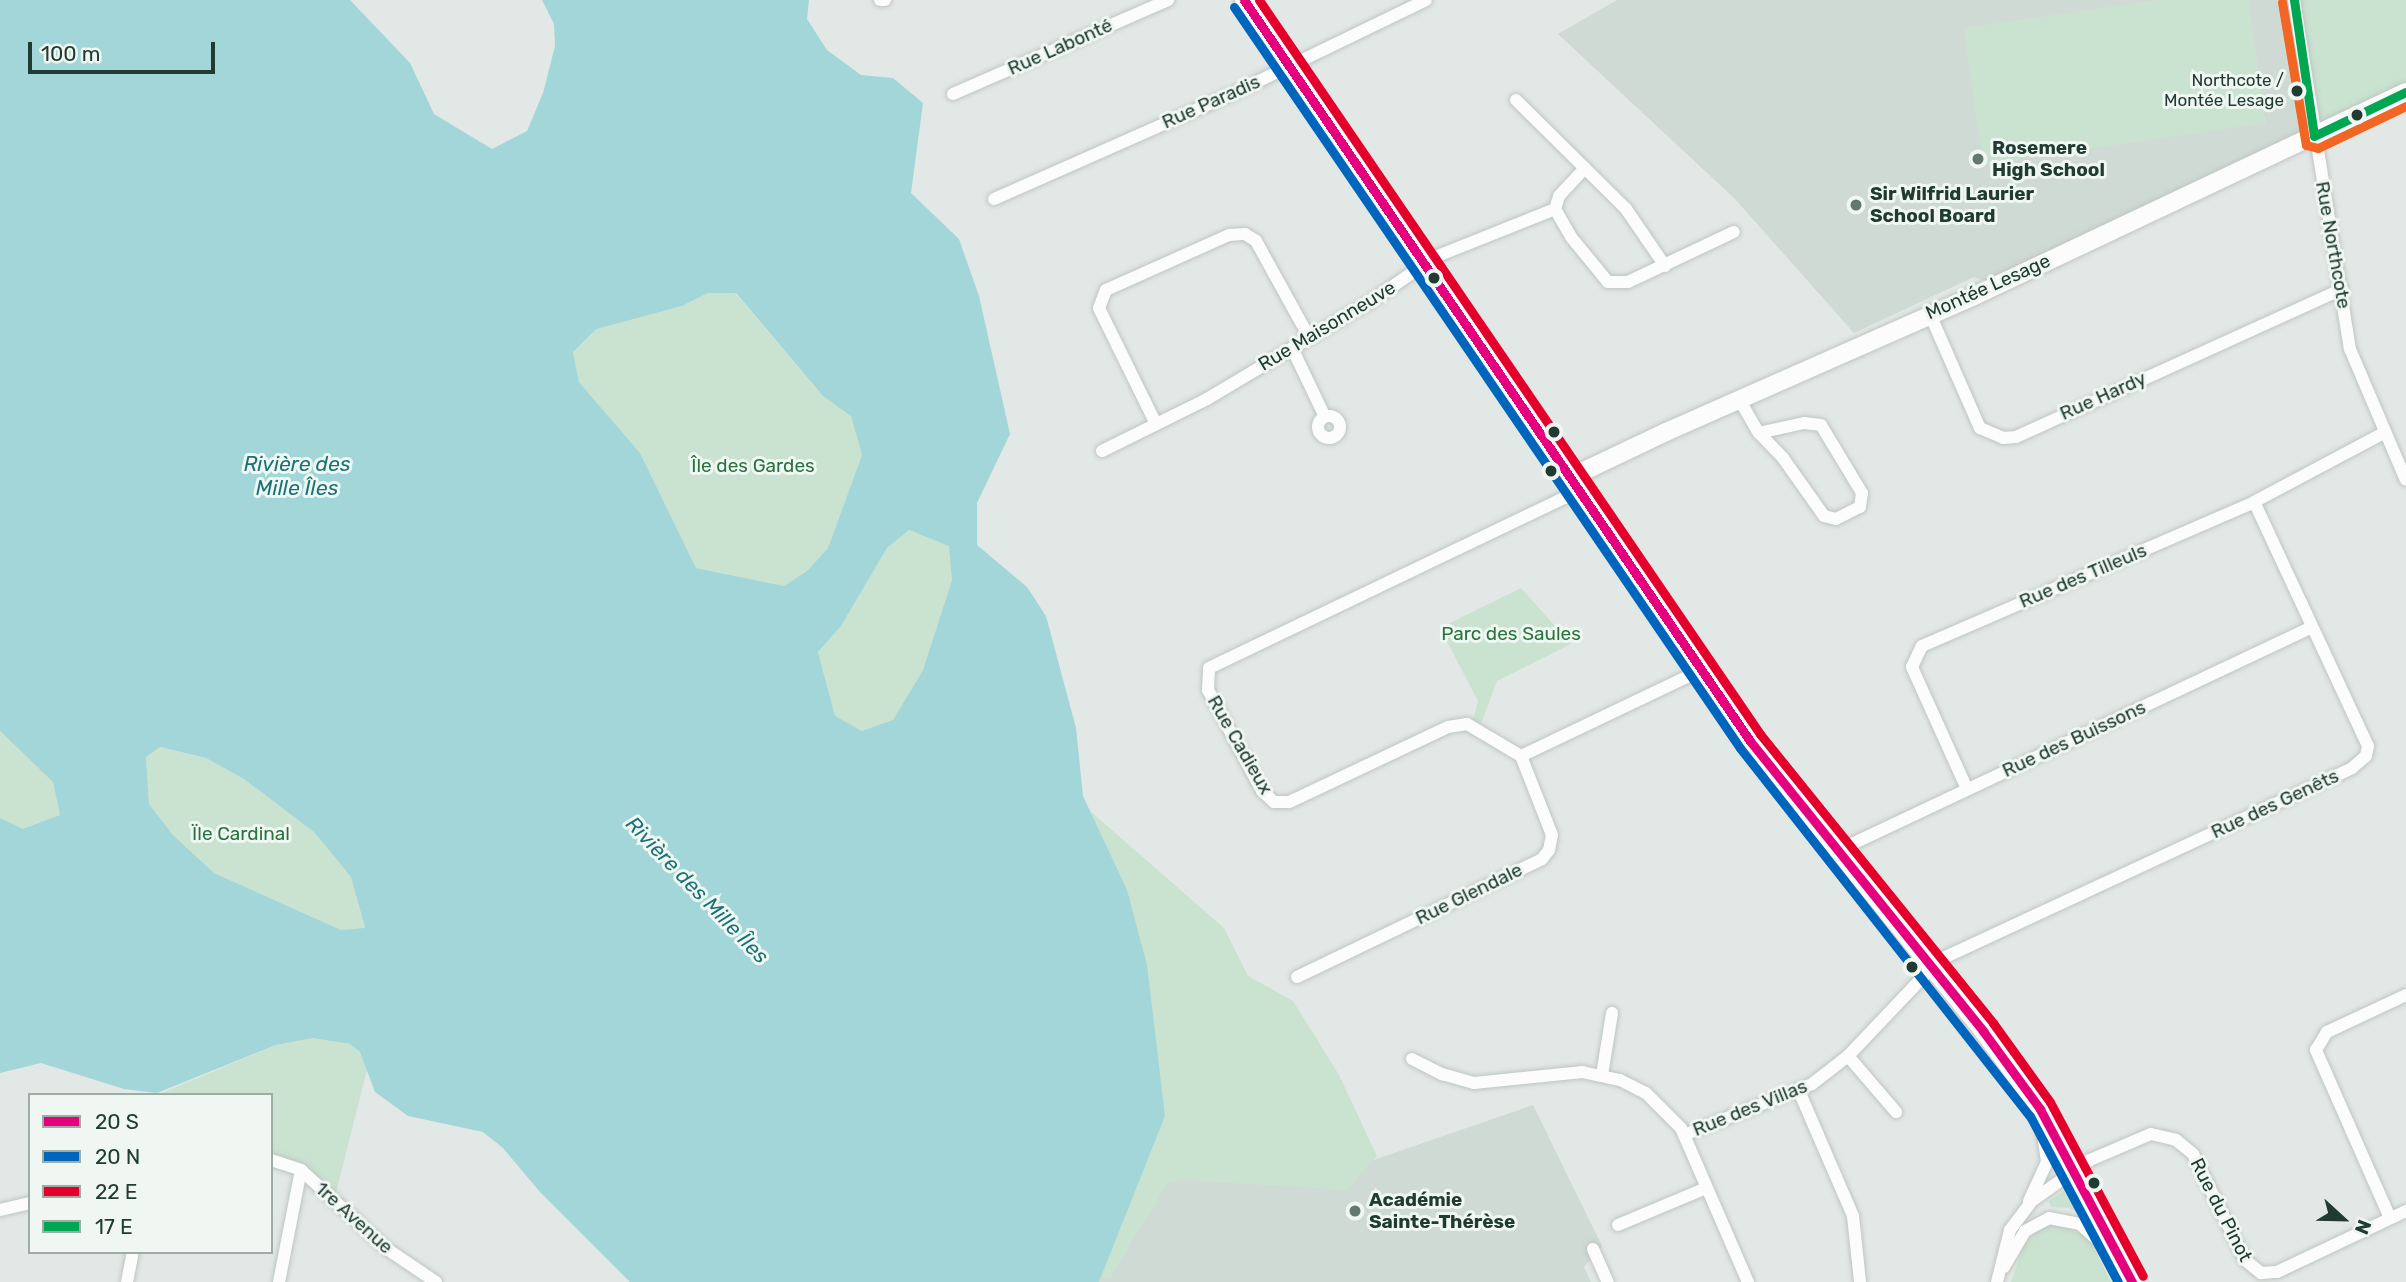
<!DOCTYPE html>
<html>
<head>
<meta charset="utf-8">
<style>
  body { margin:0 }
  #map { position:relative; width:2406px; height:1282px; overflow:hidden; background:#e2e8e5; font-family:Rubik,sans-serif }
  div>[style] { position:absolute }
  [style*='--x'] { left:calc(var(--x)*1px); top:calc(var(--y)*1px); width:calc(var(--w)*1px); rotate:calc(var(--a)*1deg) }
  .built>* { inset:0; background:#d0dad4 }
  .green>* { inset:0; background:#cae2d0 }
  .water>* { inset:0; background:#a2d6d8 }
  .roads { filter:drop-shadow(0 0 2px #bfc5c2) drop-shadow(0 0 2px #bfc5c2) }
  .street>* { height:12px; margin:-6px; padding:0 6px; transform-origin:6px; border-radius:6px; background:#fbfcfb }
  .street>.ring { margin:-6px; padding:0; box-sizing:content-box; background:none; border:12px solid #fbfcfb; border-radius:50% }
  .secondary>* { height:18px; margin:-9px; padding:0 9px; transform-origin:9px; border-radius:9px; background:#fbfcfb }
  .bus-1>* { height:9px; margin:-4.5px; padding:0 4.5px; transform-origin:4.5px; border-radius:4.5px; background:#e5007d }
  .bus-2>* { height:9px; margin:-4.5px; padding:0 4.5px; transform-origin:4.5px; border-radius:4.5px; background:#0065bd }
  .bus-3>* { height:9px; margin:-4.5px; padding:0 4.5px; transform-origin:4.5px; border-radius:4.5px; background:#e4002b }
  .bus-4>* { height:9px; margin:-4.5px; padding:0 4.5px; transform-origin:4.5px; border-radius:4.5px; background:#00a651 }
  .bus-5>* { height:9px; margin:-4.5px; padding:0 4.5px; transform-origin:4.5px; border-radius:4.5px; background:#f26522 }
  .dots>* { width:19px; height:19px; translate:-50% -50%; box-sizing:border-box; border:4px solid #f0f7f3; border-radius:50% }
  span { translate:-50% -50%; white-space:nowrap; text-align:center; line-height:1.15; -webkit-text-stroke:6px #f0f7f3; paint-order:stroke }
  .bus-label { font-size:17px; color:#203b31 }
  .right { translate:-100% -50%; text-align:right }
  .street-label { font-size:19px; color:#203b31 }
  .poi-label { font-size:19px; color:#203b31; font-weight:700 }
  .left { translate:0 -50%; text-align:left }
  .park-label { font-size:19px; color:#29733e }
  .water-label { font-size:21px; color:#197278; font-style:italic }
  .legend { position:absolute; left:28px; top:1093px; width:245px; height:161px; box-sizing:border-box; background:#f0f7f3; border:2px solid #9daca5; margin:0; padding:9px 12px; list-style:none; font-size:21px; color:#203b31 }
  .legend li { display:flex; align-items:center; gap:14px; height:35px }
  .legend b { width:35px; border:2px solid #9daca5 }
  .north { position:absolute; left:2308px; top:1184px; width:70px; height:70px; -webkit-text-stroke:5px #f0f7f3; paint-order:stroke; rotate:112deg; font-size:19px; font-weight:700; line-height:28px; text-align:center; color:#203b31 }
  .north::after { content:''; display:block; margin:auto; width:24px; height:32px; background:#203b31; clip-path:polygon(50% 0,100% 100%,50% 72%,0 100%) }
  .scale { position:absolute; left:28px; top:42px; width:187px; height:32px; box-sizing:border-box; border:4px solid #203b31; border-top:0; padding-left:9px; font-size:21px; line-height:24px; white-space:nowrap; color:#203b31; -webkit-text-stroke:5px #f0f7f3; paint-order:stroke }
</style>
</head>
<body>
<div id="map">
  <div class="built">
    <i style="clip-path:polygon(1617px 0,2294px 0,2314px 136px,1998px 284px,1974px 277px,1854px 333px,1735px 199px,1558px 34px)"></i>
    <i style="clip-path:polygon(1533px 1105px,1602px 1246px,1584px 1267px,1591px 1282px,1099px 1282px,1146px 1156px,1327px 1176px)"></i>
  </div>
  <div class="green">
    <i style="clip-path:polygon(2158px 0,2248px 0,2266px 123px,1983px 164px,1964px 28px)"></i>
    <i style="clip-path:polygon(2294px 0,2406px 0,2406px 93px,2314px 136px)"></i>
    <i style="clip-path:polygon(708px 293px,735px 293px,823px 396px,852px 416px,862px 455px,828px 548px,807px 571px,784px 586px,696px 568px,640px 453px,579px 382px,573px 352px,596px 328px,682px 306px)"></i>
    <i style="clip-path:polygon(909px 530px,950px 546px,952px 580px,923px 670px,893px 721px,862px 731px,835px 717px,818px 652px,841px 626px,887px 548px)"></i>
    <i style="clip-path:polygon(1521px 588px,1571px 644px,1497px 681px,1481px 724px,1473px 720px,1478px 701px,1440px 628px)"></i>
    <i style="clip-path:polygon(0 731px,53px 782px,60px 815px,23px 830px,0 818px)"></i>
    <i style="clip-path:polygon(159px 747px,206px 758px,244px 779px,315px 833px,351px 877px,365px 929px,341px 930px,214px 873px,173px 835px,149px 804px,146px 757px)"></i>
    <i style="clip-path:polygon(1090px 811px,1224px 928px,1248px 976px,1293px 1001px,1339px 1075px,1377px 1156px,1347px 1190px,1183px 1180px,1167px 1184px,1111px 1277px,1100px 1278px,1165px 1116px)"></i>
    <i style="clip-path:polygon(313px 1038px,350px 1044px,360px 1052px,367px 1070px,334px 1201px,301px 1170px,271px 1160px,271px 1095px,157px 1095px,276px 1045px)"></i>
    <i style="clip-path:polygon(2067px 1189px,2073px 1189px,2090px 1220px,2069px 1208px,2051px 1207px,2049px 1201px)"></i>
    <i style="clip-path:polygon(2055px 1223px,2089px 1237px,2111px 1282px,2011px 1282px,2024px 1245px,2037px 1229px)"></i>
  </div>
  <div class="water">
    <i style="clip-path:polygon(evenodd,0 0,350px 0,410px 63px,434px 114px,492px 149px,527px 131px,543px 93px,555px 46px,554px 24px,542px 0,809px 0,807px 19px,827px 50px,861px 75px,893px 78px,923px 103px,911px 193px,959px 239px,979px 296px,1010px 434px,977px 503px,977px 545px,1027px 587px,1046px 616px,1076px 728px,1083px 796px,1127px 890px,1147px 965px,1165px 1116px,1099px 1282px,630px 1282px,540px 1192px,503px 1148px,483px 1132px,408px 1116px,375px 1092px,360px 1052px,350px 1044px,313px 1038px,276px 1045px,157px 1093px,124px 1089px,41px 1063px,0 1073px,0 818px,23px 829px,60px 815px,53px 782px,0 731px,0 0,708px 293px,736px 293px,823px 396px,851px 416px,862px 455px,828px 548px,807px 571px,784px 586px,696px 568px,640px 453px,579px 382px,573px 352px,596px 329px,682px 306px,708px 293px,0 0,909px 530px,949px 546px,952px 580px,923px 670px,893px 720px,862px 731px,835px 716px,818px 652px,841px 626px,887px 548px,909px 530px,0 0,160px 747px,206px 758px,244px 779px,315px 833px,351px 877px,365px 928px,341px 930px,214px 873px,173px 835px,149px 804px,146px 757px,160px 747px)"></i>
  </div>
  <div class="roads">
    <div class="street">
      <i style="--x:880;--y:0;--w:5;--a:0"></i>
      <i style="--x:2294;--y:0;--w:353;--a:80.9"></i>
      <i style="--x:2350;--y:349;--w:142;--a:66.9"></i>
      <i style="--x:953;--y:94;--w:235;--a:-23.6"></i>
      <i style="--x:1516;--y:100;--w:155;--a:44.7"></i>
      <i style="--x:1626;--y:209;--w:69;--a:55.6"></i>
      <i style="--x:1585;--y:168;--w:38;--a:133"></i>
      <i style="--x:1559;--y:196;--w:14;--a:107"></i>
      <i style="--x:1555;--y:209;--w:32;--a:60"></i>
      <i style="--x:1571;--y:237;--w:58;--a:50.6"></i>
      <i style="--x:1608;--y:282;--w:20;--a:0"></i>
      <i style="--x:1628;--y:282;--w:117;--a:-25.3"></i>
      <i style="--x:994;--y:199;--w:262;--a:-23.8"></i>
      <i style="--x:1234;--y:93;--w:213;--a:-25.8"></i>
      <i style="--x:1929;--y:312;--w:127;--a:66.3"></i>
      <i style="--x:1980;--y:428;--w:25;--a:23"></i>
      <i style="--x:2003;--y:438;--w:13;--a:-4"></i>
      <i style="--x:2016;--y:437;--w:358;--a:-24.4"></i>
      <i style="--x:1292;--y:348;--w:76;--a:64.4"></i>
      <i style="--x:1739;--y:399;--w:39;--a:60"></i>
      <i style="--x:1759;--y:433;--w:35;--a:46"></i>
      <i style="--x:1783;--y:458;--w:71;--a:54.7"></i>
      <i style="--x:1824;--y:516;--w:12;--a:14"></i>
      <i style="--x:1836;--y:519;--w:27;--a:-27"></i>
      <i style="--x:1860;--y:507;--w:14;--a:-82"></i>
      <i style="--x:1862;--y:493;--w:79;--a:-121.1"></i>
      <i style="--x:1821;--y:425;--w:17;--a:-173"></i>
      <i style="--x:1804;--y:423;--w:46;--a:167.5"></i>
      <i class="ring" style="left:1318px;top:416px;width:10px;height:10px"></i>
      <i style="--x:1156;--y:424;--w:129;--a:-116.2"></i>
      <i style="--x:1099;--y:308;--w:19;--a:-69"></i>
      <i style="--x:1106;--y:290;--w:135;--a:-24.1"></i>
      <i style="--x:1229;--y:235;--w:16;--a:-4"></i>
      <i style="--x:1245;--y:234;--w:13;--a:32"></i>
      <i style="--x:1256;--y:241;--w:110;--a:61.1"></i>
      <i style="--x:1102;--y:451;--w:117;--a:-26.3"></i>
      <i style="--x:1207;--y:399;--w:190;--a:-30.8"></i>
      <i style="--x:1370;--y:302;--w:79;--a:-34.7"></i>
      <i style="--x:1435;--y:257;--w:129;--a:-21.8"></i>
      <i style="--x:1521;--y:756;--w:199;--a:-25.5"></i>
      <i style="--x:1967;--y:789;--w:134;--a:-114.3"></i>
      <i style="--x:1912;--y:667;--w:23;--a:-65"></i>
      <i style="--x:1922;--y:646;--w:362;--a:-23.4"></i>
      <i style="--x:2254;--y:502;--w:147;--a:-28"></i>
      <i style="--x:1835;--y:852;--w:527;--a:-25.25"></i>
      <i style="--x:1297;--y:977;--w:272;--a:-25.7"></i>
      <i style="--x:1542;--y:859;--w:11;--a:-52"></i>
      <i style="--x:1549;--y:850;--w:15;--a:-79"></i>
      <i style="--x:1552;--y:835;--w:85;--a:-111.4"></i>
      <i style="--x:1521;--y:756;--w:63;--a:-149.3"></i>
      <i style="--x:1467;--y:724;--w:19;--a:171"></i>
      <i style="--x:1448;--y:727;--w:176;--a:154.7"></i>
      <i style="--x:1289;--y:802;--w:15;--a:180"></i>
      <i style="--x:1274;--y:802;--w:16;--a:-137"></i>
      <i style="--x:1262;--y:791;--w:115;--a:-118.1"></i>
      <i style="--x:1208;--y:690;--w:22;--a:-87"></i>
      <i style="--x:1209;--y:668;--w:394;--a:-25.6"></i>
      <i style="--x:1564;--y:498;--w:16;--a:-55"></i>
      <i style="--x:1848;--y:1056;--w:74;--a:49.4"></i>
      <i style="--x:1412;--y:1059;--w:34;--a:27"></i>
      <i style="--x:1442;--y:1074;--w:33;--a:16"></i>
      <i style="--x:1474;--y:1083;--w:109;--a:-5.8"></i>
      <i style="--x:1582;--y:1072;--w:39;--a:12"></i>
      <i style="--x:1620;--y:1080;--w:29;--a:27"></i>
      <i style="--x:1646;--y:1093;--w:49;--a:45"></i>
      <i style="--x:1681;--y:1128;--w:168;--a:66.5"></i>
      <i style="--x:1602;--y:1075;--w:63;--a:-80.8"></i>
      <i style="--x:1799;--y:1091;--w:136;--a:66.6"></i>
      <i style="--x:1853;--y:1216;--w:66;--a:83.9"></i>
      <i style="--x:1684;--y:1135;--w:138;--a:-21.7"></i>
      <i style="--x:1812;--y:1084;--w:46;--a:-37.9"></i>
      <i style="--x:1848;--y:1056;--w:132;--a:-46.5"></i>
      <i style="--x:1939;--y:960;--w:455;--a:-24.9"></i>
      <i style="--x:2352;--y:768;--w:18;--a:-41"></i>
      <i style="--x:2366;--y:756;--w:10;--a:-79"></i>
      <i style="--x:2368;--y:746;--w:269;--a:-115"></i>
      <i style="--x:271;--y:1160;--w:32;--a:18"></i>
      <i style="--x:301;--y:1170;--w:117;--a:42.6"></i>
      <i style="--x:387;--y:1249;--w:59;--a:34"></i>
      <i style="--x:2029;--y:1201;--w:43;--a:-65.2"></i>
      <i style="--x:2047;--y:1162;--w:43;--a:-97.9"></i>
      <i style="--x:0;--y:1210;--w:31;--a:-13"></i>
      <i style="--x:2390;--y:1218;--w:184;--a:-113.8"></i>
      <i style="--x:2316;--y:1050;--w:21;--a:-59"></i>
      <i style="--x:2327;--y:1032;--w:87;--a:-25.1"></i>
      <i style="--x:1618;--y:1225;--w:95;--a:-22.8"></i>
      <i style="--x:1593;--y:1249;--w:36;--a:66"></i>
      <i style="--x:2004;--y:1267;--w:42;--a:-59.7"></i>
      <i style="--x:2025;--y:1231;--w:27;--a:-28"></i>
      <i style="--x:2049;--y:1218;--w:32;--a:11"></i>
      <i style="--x:2080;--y:1224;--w:47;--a:42.4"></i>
      <i style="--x:127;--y:1282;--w:31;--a:-79"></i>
      <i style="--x:279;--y:1282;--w:114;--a:-78.9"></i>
      <i style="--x:1997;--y:1282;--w:54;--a:-76"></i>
      <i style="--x:2010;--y:1230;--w:38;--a:-53"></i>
      <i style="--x:2033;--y:1200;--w:70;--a:-35.1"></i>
      <i style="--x:2090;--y:1160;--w:66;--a:-23.1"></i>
      <i style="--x:2151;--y:1134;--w:26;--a:13"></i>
      <i style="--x:2176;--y:1140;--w:22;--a:39"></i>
      <i style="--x:2193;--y:1154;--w:118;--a:63.9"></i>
      <i style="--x:2245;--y:1260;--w:21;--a:39"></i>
      <i style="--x:2261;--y:1273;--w:16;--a:-4"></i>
      <i style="--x:2277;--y:1272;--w:143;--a:-25.3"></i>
    </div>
    <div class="secondary">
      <i style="--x:1244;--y:0;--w:897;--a:55.67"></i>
      <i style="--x:1750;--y:741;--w:372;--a:51.2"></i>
      <i style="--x:1983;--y:1031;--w:97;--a:53.8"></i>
      <i style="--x:2040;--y:1109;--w:196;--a:62"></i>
      <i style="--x:1573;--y:485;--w:18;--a:-52"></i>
      <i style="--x:1584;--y:471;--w:91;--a:-25.4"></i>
      <i style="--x:1666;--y:432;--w:334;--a:-23.8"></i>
      <i style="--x:1972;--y:297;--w:480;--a:-25.3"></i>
    </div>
  </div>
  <div class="bus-1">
    <i style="--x:1244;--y:0;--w:897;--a:55.67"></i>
    <i style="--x:1750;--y:741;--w:372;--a:51.2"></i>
    <i style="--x:1983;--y:1031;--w:97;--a:53.8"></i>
    <i style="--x:2040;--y:1109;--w:196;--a:62"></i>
  </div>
  <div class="bus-2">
    <i style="--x:1234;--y:7;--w:897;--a:55.67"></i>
    <i style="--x:1740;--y:748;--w:469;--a:51.8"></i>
    <i style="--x:2030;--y:1116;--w:188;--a:62.1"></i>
  </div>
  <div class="bus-3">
    <i style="--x:1259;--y:0;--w:889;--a:55.68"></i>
    <i style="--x:1760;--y:734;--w:371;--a:51.1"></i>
    <i style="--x:1993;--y:1023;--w:97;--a:54.2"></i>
    <i style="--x:2050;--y:1102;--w:197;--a:61.9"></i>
  </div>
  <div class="bus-4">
    <i style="--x:2294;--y:0;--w:137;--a:81.6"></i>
    <i style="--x:2314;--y:136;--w:102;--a:-25.6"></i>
  </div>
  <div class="bus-5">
    <i style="--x:2282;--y:2;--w:145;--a:80.5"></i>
    <i style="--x:2306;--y:145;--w:12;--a:14"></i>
    <i style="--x:2318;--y:148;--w:98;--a:-25.5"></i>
  </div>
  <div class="dots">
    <i style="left:2297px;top:91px;background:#203b31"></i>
    <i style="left:2357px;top:115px;background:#203b31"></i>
    <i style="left:1978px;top:159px;background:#647870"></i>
    <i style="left:1856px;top:205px;background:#647870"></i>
    <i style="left:1434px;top:278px;background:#203b31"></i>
    <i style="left:1554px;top:432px;background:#203b31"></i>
    <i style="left:1551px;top:471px;background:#203b31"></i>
    <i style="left:1912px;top:967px;background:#203b31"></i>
    <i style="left:2094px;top:1183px;background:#203b31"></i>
    <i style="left:1355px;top:1211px;background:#647870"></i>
  </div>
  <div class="bus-label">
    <span class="right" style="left:2284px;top:91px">Northcote /<br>Montée Lesage</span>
  </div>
  <div class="street-label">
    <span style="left:1060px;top:47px;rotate:-24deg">Rue Labonté</span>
    <span style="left:1211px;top:102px;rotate:-24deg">Rue Paradis</span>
    <span style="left:2333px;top:245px;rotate:80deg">Rue Northcote</span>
    <span style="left:1988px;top:287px;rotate:-24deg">Montée Lesage</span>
    <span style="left:1327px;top:326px;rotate:-31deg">Rue Maisonneuve</span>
    <span style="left:2103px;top:396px;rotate:-24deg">Rue Hardy</span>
    <span style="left:2083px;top:576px;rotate:-23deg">Rue des Tilleuls</span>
    <span style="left:2074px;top:739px;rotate:-25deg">Rue des Buissons</span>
    <span style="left:1240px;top:745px;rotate:60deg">Rue Cadieux</span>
    <span style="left:2275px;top:804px;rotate:-25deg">Rue des Genêts</span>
    <span style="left:1469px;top:894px;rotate:-26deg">Rue Glendale</span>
    <span style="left:1750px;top:1108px;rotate:-22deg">Rue des Villas</span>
    <span style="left:2221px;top:1210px;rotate:63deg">Rue du Pinot</span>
    <span style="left:354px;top:1218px;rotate:42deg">1re Avenue</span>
  </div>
  <div class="poi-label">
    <span class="left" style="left:1992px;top:159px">Rosemere<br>High School</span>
    <span class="left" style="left:1870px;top:205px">Sir Wilfrid Laurier<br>School Board</span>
    <span class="left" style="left:1369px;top:1211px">Académie<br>Sainte-Thérèse</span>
  </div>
  <div class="park-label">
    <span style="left:753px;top:466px">Île des Gardes</span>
    <span style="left:1511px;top:634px">Parc des Saules</span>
    <span style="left:241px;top:834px">Ïle Cardinal</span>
  </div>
  <div class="water-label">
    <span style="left:297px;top:476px">Rivière des<br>Mille Îles</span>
    <span style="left:697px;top:890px;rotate:46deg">Rivière des Mille Îles</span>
  </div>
  <ul class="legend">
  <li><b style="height:9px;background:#e5007d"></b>20 S</li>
  <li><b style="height:9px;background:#0065bd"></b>20 N</li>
  <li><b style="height:9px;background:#e4002b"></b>22 E</li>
  <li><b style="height:9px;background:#00a651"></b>17 E</li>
  </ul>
  <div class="north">N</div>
  <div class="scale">100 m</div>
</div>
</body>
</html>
